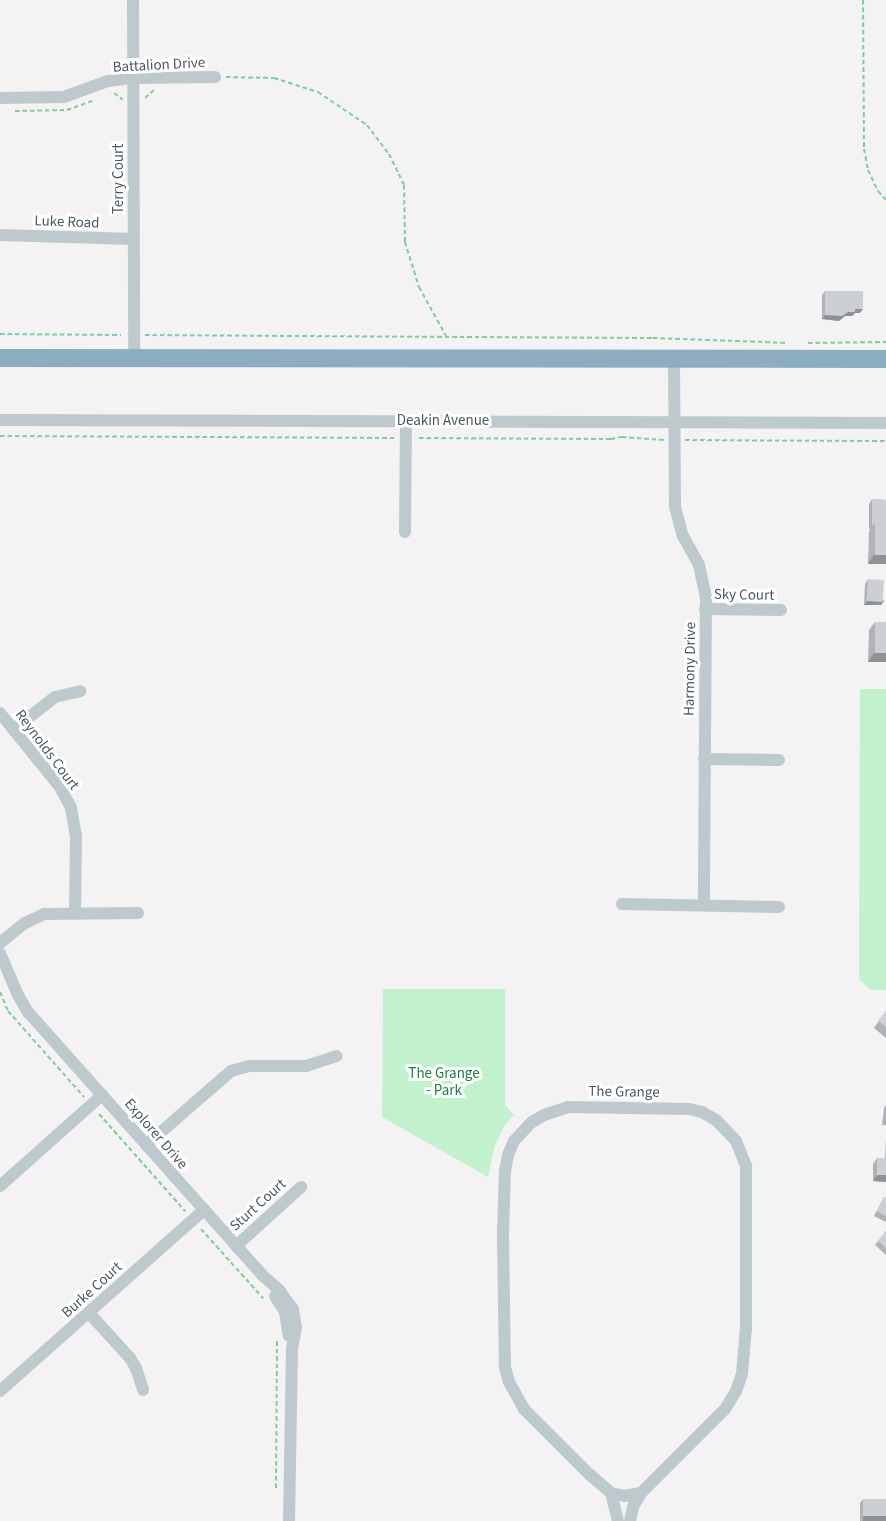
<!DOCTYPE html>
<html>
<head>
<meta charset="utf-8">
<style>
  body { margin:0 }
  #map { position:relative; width:886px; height:1521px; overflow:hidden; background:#f4f2f3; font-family:"Source Sans 3",sans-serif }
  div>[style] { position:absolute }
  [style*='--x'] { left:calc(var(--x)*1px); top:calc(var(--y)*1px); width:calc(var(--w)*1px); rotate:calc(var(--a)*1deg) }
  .green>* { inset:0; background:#c2f1ce }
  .path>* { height:2px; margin-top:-1px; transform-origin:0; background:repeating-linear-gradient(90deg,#7acf99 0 4.5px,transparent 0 7.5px) }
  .minor>* { height:12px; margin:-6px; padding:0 6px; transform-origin:6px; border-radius:6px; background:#bec9ce }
  .highway>* { height:18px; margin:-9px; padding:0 9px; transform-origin:9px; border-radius:9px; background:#8badc0 }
  .wall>* { inset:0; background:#afb3b6 }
  .shaded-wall>* { inset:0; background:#8f9294; transform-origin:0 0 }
  .building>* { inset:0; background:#ccd0d4; transform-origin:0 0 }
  span { translate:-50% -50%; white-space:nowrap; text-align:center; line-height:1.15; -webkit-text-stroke:6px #fff; paint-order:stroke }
  .street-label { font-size:15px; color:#4a5960 }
  .park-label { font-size:15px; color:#18843e }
</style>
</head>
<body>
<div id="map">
  <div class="green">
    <i style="clip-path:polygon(860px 689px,886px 689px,886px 990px,870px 990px,859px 979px)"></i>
    <i style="clip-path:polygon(383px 989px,505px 989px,505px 1105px,514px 1115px,505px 1125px,495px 1145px,488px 1177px,382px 1117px)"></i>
  </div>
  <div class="path">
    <i style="--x:863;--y:0;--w:149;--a:89.6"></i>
    <i style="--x:864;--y:149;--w:21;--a:79"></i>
    <i style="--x:868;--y:170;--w:23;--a:65"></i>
    <i style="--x:878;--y:191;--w:12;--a:48"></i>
    <i style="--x:226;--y:77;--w:48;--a:1.2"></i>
    <i style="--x:274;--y:78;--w:46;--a:17.7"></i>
    <i style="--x:318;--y:92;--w:59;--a:34"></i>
    <i style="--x:367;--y:125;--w:36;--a:53"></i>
    <i style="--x:389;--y:154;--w:34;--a:64"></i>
    <i style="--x:404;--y:185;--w:57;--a:89"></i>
    <i style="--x:405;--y:242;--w:47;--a:72.7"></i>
    <i style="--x:419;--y:287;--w:56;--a:61.1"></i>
    <i style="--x:114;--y:93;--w:11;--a:38"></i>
    <i style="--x:145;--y:98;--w:12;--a:-42"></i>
    <i style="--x:15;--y:111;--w:52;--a:-1.1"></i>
    <i style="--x:67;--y:110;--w:29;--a:-20"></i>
    <i style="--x:0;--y:334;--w:121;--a:0.5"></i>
    <i style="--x:145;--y:335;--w:508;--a:0.34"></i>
    <i style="--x:653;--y:338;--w:134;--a:2.1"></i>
    <i style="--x:808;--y:343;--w:78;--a:-0.7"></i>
    <i style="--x:0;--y:436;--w:395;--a:0.3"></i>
    <i style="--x:419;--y:438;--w:192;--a:0.3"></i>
    <i style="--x:611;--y:439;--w:11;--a:-10"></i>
    <i style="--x:622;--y:437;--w:42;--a:4.1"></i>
    <i style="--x:685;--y:440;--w:201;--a:0.3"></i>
    <i style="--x:0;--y:992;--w:21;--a:67"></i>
    <i style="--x:8;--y:1011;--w:115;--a:48.5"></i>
    <i style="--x:99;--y:1114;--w:130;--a:48.4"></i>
    <i style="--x:201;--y:1229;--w:93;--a:48.1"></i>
    <i style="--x:276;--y:1488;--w:147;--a:-89.6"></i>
  </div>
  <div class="minor">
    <i style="--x:133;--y:0;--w:359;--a:89.8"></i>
    <i style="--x:0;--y:98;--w:64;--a:-0.9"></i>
    <i style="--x:64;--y:97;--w:47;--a:-20"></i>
    <i style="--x:108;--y:81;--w:26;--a:-7"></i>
    <i style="--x:134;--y:78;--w:81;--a:-0.7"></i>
    <i style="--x:0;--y:235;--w:134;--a:1.7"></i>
    <i style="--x:674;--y:359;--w:148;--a:89.6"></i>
    <i style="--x:675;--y:507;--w:30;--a:75"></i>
    <i style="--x:683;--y:536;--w:33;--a:61"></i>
    <i style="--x:699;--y:565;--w:33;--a:78"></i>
    <i style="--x:706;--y:597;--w:307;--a:90.4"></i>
    <i style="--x:0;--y:420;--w:886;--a:0.19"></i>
    <i style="--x:405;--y:532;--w:111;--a:-89.5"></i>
    <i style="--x:705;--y:609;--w:76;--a:0.8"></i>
    <i style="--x:0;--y:713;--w:95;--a:51"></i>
    <i style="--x:60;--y:787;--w:24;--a:62"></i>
    <i style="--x:71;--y:808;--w:27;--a:80"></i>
    <i style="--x:76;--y:835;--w:77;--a:90.7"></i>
    <i style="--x:14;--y:729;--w:52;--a:-38"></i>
    <i style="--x:55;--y:697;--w:26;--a:-13"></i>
    <i style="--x:704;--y:759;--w:75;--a:0.8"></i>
    <i style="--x:622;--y:904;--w:157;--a:1.1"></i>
    <i style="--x:0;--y:943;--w:32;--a:-39"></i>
    <i style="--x:25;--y:923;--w:21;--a:-25"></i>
    <i style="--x:44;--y:914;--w:94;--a:-0.6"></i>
    <i style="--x:0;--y:953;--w:46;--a:66.8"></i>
    <i style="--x:18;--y:995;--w:20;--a:60"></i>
    <i style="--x:28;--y:1012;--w:352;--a:48.3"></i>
    <i style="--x:262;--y:1275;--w:23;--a:41"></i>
    <i style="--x:279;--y:1290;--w:24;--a:54"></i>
    <i style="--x:293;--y:1309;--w:19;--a:81"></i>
    <i style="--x:296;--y:1328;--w:21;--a:101"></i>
    <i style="--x:292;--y:1349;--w:172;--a:91"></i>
    <i style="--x:146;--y:1145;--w:113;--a:-41"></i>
    <i style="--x:231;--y:1071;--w:20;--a:-15"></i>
    <i style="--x:250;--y:1066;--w:56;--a:0"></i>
    <i style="--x:306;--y:1066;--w:32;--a:-18"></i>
    <i style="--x:0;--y:1186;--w:137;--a:-41.7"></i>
    <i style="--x:236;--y:1246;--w:88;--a:-42.2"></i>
    <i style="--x:275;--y:1296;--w:19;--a:58"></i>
    <i style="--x:285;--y:1312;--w:24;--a:81"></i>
    <i style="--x:89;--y:1313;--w:61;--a:47.7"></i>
    <i style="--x:130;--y:1358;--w:12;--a:59"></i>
    <i style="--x:136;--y:1368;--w:23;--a:72"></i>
    <i style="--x:0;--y:1391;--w:273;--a:-41.6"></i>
    <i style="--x:611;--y:1493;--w:14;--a:12"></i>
    <i style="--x:625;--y:1496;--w:16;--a:-11"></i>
    <i style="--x:618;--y:1521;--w:29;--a:-104"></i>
    <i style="--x:611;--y:1493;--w:28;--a:-139"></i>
    <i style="--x:590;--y:1475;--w:93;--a:-135"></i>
    <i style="--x:524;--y:1409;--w:31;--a:-119"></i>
    <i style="--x:509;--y:1382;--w:16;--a:-105"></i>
    <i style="--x:505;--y:1367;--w:133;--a:-90.9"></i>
    <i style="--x:503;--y:1234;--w:63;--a:-88.2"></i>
    <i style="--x:505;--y:1171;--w:16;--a:-79"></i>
    <i style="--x:508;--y:1155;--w:15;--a:-67"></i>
    <i style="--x:514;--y:1141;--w:26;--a:-47"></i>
    <i style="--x:532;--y:1122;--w:14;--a:-30"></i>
    <i style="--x:544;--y:1115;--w:25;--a:-18"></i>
    <i style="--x:568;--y:1107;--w:121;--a:0.9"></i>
    <i style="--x:689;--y:1109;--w:13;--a:13"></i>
    <i style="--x:702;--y:1112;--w:16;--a:30"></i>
    <i style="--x:716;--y:1120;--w:29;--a:46"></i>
    <i style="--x:736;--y:1141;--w:27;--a:68"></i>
    <i style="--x:746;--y:1166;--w:162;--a:90"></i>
    <i style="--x:746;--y:1328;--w:46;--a:95"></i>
    <i style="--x:742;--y:1374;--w:18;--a:109"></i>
    <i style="--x:736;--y:1391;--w:21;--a:121"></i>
    <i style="--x:725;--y:1409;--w:119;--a:135"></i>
    <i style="--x:641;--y:1493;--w:16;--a:120"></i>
    <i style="--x:633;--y:1507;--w:14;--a:102"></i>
  </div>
  <div class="highway">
    <i style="--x:0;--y:358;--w:886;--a:0.06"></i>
  </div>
  <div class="wall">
    <i style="clip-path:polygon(825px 291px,860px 313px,855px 313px,852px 316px,845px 316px,839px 321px,822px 319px,822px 295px)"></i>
    <i style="clip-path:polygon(872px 499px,886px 500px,886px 564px,868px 564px,869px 532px,870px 530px,869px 529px,869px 504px)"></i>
    <i style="clip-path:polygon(868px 579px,884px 601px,881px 605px,864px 605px,865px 584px)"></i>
    <i style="clip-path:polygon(875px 622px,886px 622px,886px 662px,868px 662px,869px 630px)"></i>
    <i style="clip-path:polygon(886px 1011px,886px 1038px,874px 1028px)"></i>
    <i style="clip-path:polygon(886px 1105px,886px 1125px,882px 1125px,884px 1108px)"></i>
    <i style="clip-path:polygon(886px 1138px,886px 1182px,873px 1181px,873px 1164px,877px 1158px,885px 1158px)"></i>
    <i style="clip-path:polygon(884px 1197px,886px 1198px,886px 1222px,874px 1216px)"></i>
    <i style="clip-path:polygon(886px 1231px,886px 1255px,875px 1245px)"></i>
    <i style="clip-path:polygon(863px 1499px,886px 1521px,860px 1521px,860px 1503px)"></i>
  </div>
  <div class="shaded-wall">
    <i style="clip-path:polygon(855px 309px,863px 309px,860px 313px,855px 313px,852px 316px,845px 316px,839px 321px,822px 319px,825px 315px,848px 312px)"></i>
    <i style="clip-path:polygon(874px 555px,886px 555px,886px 564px,868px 564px)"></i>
    <i style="clip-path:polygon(867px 601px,884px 601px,881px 605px,864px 605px)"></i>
    <i style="clip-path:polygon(874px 653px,886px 653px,886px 662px,868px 662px)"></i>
    <i style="clip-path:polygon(877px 1175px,886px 1175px,886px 1182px,873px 1181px)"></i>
    <i style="left:863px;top:1516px;width:23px;height:6px"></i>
  </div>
  <div class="building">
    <i style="clip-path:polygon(825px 291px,863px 291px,863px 309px,855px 309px,855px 312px,848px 312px,842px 316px,825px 315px)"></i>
    <i style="clip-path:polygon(872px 499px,886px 500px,886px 523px,875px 523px,873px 525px,872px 525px)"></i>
    <i style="left:875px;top:523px;width:11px;height:32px"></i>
    <i style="left:868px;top:579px;width:16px;height:22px;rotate:4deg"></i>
    <i style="left:875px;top:622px;width:11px;height:31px"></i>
    <i style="clip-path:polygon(886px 1011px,886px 1027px,878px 1021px)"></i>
    <i style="left:877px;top:1158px;width:9px;height:17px"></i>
    <i style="clip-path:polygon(884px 1197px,886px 1198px,886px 1216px,877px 1211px)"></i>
    <i style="clip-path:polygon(886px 1231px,886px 1248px,878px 1241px)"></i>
    <i style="left:863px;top:1499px;width:23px;height:17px"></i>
  </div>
  <div class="street-label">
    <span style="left:159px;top:65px;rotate:-3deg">Battalion Drive</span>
    <span style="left:119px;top:179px;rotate:-90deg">Terry Court</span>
    <span style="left:67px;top:222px;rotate:2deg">Luke Road</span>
    <span style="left:443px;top:421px">Deakin Avenue</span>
    <span style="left:744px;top:595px;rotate:1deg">Sky Court</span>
    <span style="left:690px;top:669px;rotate:-89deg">Harmony Drive</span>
    <span style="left:47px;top:750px;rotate:53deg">Reynolds Court</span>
    <span style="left:624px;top:1092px;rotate:1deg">The Grange</span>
    <span style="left:156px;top:1134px;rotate:49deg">Explorer Drive</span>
    <span style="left:258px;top:1205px;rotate:-42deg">Sturt Court</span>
    <span style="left:92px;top:1290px;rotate:-42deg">Burke Court</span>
  </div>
  <div class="park-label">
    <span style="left:444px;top:1082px">The Grange<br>- Park</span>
  </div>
</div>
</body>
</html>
